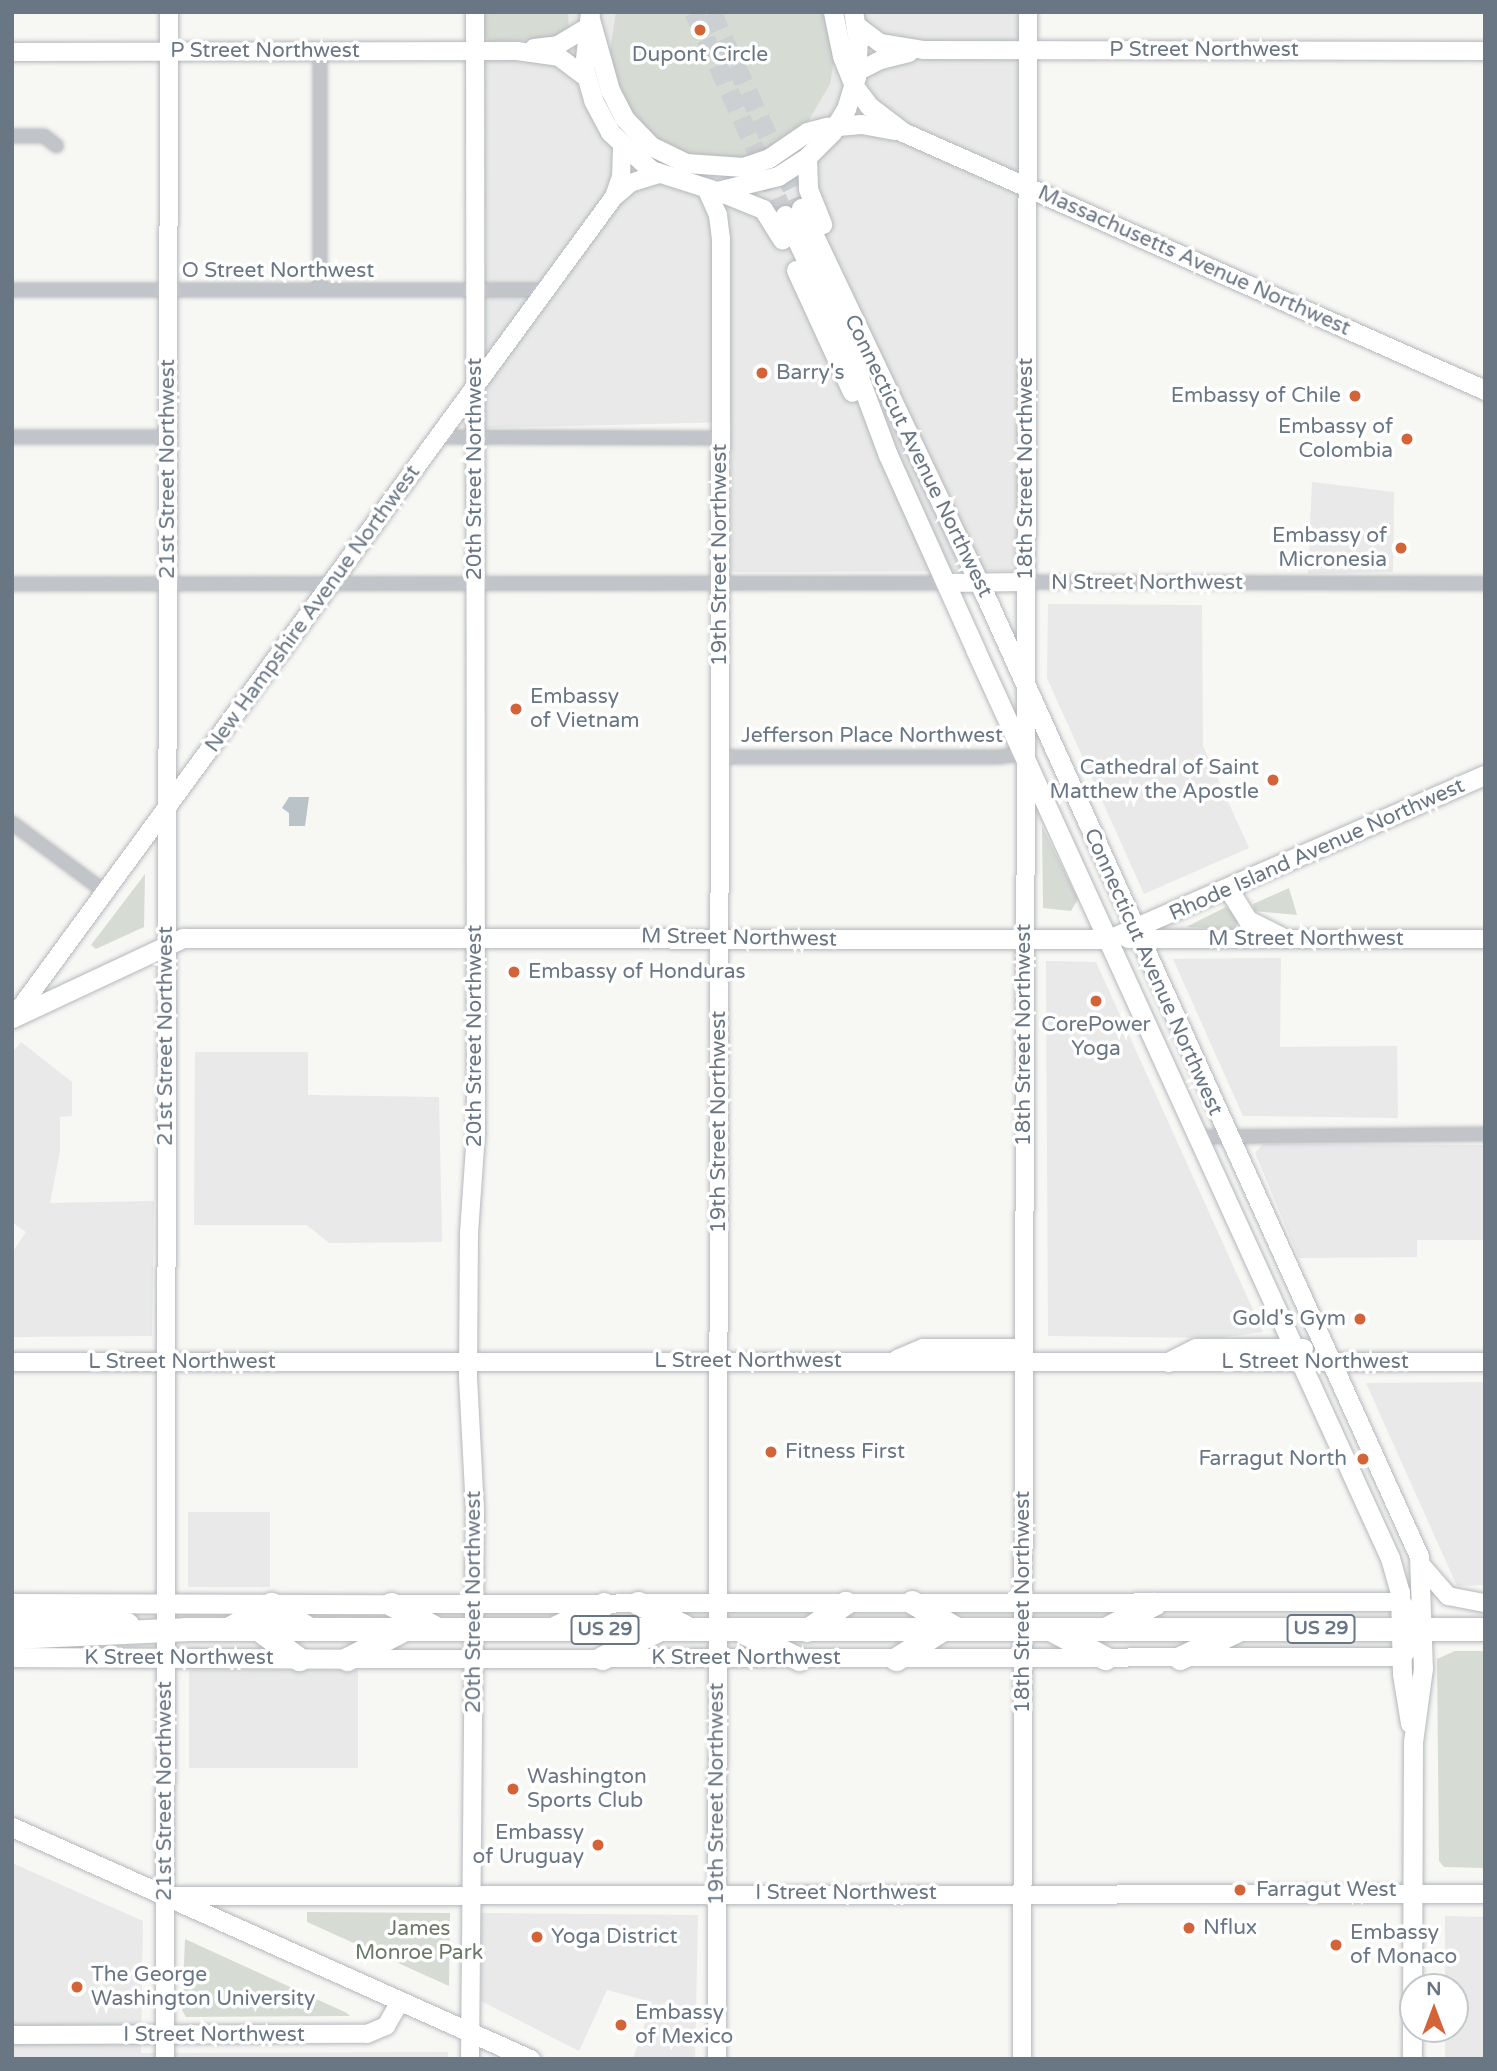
<!DOCTYPE html>
<html>
<head>
<meta charset="utf-8">
<style>
  body { margin:0 }
  #map { position:relative; width:1497px; height:2071px; overflow:hidden; background:#f7f7f4; font-family:"Varela Round",sans-serif }
  div>[style] { position:absolute }
  [style*='--x'] { left:calc(var(--x)*1px); top:calc(var(--y)*1px); width:calc(var(--w)*1px); rotate:calc(var(--a)*1deg) }
  .built>* { inset:0; background:#e8e9e8; transform-origin:0 0 }
  .green>* { inset:0; background:#d6dcd4 }
  .water>* { inset:0; background:#bac3c8 }
  .primary-tunnel>* { height:19px; margin-top:-9.5px; transform-origin:0; background:repeating-linear-gradient(90deg,#ccd0d2 0 19px,transparent 0 29px) }
  .roads { filter:drop-shadow(0 0 2px #b4b8bc) drop-shadow(0 0 2px #b4b8bc) }
  .street>* { height:12px; margin:-6px; padding:0 6px; transform-origin:6px; border-radius:6px; background:#c1c4c8 }
  .secondary>* { height:18px; margin:-9px; padding:0 9px; transform-origin:9px; border-radius:9px; background:#fff }
  .primary>* { height:19px; margin:-9.5px; padding:0 9.5px; transform-origin:9.5px; border-radius:9.5px; background:#fff }
  .highway>* { height:23px; margin:-11.5px; padding:0 11.5px; transform-origin:11.5px; border-radius:11.5px; background:#fff }
  .dots>* { width:19px; height:19px; translate:-50% -50%; box-sizing:border-box; border:4px solid #fff; border-radius:50% }
  span { translate:-50% -50%; white-space:nowrap; text-align:center; line-height:1.15; -webkit-text-stroke:7px #fff; paint-order:stroke }
  .shield-label span { padding:2px 5px; background:#fff; border:2px solid; border-radius:5px; -webkit-text-stroke-width:0 }
  .shield-label { font-size:19px; color:#697683; font-weight:700 }
  .street-label { font-size:21px; color:#697683 }
  .poi-label { font-size:21px; color:#697683 }
  .left { translate:0 -50%; text-align:left }
  .right { translate:-100% -50%; text-align:right }
  .park-label { font-size:21px; color:#6a7a67 }
  .frame { position:absolute; inset:0; border:14px solid #697683; pointer-events:none }
  .north { position:absolute; left:1399px; top:1973px; width:70px; height:70px; box-sizing:border-box; background:#fff; border:2px solid #c3c8cd; border-radius:50%; rotate:0deg; font-size:19px; font-weight:700; line-height:28px; text-align:center; color:#697683 }
  .north::after { content:''; display:block; margin:auto; width:24px; height:32px; background:#d36438; clip-path:polygon(50% 0,100% 100%,50% 72%,0 100%) }
</style>
</head>
<body>
<div id="map">
  <div class="built">
    <i style="clip-path:polygon(475px 12px,1028px 12px,1026px 571px,730px 572px,731px 422px,484px 428px,485px 81px)"></i>
    <i style="clip-path:polygon(1312px 482px,1394px 492px,1393px 572px,1308px 574px)"></i>
    <i style="clip-path:polygon(1048px 604px,1202px 605px,1203px 746px,1249px 848px,1144px 894px,1047px 678px)"></i>
    <i style="clip-path:polygon(1281px 958px,1280px 1047px,1397px 1046px,1398px 1118px,1243px 1116px,1173px 959px)"></i>
    <i style="clip-path:polygon(1046px 961px,1096px 962px,1263px 1332px,1220px 1338px,1048px 1336px)"></i>
    <i style="clip-path:polygon(21px 1042px,72px 1082px,72px 1116px,60px 1117px,60px 1151px,50px 1203px,154px 1201px,152px 1336px,12px 1337px,12px 1253px,26px 1232px,12px 1222px,12px 1053px)"></i>
    <i style="clip-path:polygon(195px 1052px,308px 1052px,308px 1095px,439px 1097px,442px 1242px,329px 1243px,307px 1225px,194px 1225px)"></i>
    <i style="clip-path:polygon(1263px 1144px,1485px 1145px,1485px 1240px,1417px 1240px,1417px 1257px,1299px 1258px,1255px 1153px)"></i>
    <i style="clip-path:polygon(1485px 1382px,1485px 1585px,1457px 1586px,1366px 1383px)"></i>
    <i style="left:188px;top:1512px;width:82px;height:75px"></i>
    <i style="left:358px;top:1670px;width:98px;height:169px;rotate:90deg"></i>
    <i style="clip-path:polygon(12px 1863px,143px 1921px,141px 2053px,448px 2052px,448px 2059px,12px 2059px)"></i>
    <i style="clip-path:polygon(481px 1913px,698px 1915px,695px 2059px,633px 2059px,652px 2002px,607px 1990px,579px 2051px,481px 2001px)"></i>
    <i style="clip-path:polygon(1445px 1916px,1485px 1917px,1485px 2059px,1445px 2059px,1445px 2029px,1455px 2029px,1455px 1987px,1445px 1987px)"></i>
  </div>
  <div class="green">
    <i style="clip-path:polygon(484px 12px,568px 12px,569px 29px,558px 40px,490px 41px,484px 37px)"></i>
    <i style="clip-path:polygon(616px 12px,827px 12px,834px 61px,830px 84px,803px 130px,750px 161px,675px 154px,628px 115px,609px 58px)"></i>
    <i style="clip-path:polygon(1042px 826px,1078px 899px,1071px 911px,1043px 908px)"></i>
    <i style="clip-path:polygon(145px 874px,144px 927px,96px 949px,91px 945px)"></i>
    <i style="clip-path:polygon(1289px 888px,1297px 915px,1254px 911px,1253px 904px)"></i>
    <i style="clip-path:polygon(1226px 907px,1239px 920px,1235px 929px,1186px 927px)"></i>
    <i style="clip-path:polygon(1455px 1651px,1485px 1651px,1485px 1868px,1444px 1867px,1439px 1861px,1437px 1659px)"></i>
    <i style="clip-path:polygon(307px 1912px,450px 1913px,449px 1986px,307px 1922px)"></i>
    <i style="clip-path:polygon(185px 1939px,347px 2013px,350px 2016px,186px 2017px,182px 2010px)"></i>
  </div>
  <div class="water">
    <i style="clip-path:polygon(289px 797px,309px 797px,305px 826px,289px 826px,289px 813px,282px 808px)"></i>
  </div>
  <div class="primary-tunnel">
    <i style="--x:694;--y:12;--w:222;--a:65.9"></i>
    <i style="--x:712;--y:12;--w:215;--a:65.6"></i>
  </div>
  <div class="roads">
    <div class="street">
      <i style="--x:320;--y:51;--w:239;--a:90"></i>
      <i style="--x:12;--y:136;--w:32;--a:0"></i>
      <i style="--x:44;--y:136;--w:16;--a:38"></i>
      <i style="--x:12;--y:290;--w:533;--a:0"></i>
      <i style="--x:12;--y:437;--w:156;--a:0"></i>
      <i style="--x:438;--y:437;--w:282;--a:0.2"></i>
      <i style="--x:1026;--y:582;--w:459;--a:0.2"></i>
      <i style="--x:12;--y:584;--w:934;--a:-0.06"></i>
      <i style="--x:720;--y:757;--w:278;--a:0"></i>
      <i style="--x:998;--y:757;--w:27;--a:-8"></i>
      <i style="--x:12;--y:823;--w:114;--a:36.5"></i>
      <i style="--x:1199;--y:1137;--w:286;--a:-0.6"></i>
    </div>
    <div class="secondary">
      <i style="--x:856;--y:25;--w:30;--a:37"></i>
      <i style="--x:880;--y:43;--w:45;--a:9"></i>
      <i style="--x:924;--y:50;--w:561;--a:0.1"></i>
      <i style="--x:534;--y:48;--w:24;--a:-7"></i>
      <i style="--x:558;--y:45;--w:33;--a:-31"></i>
      <i style="--x:12;--y:52;--w:505;--a:-0.11"></i>
      <i style="--x:517;--y:51;--w:42;--a:8.1"></i>
      <i style="--x:559;--y:57;--w:34;--a:37"></i>
      <i style="--x:857;--y:72;--w:27;--a:-27"></i>
      <i style="--x:881;--y:60;--w:29;--a:-14"></i>
      <i style="--x:706;--y:188;--w:30;--a:66"></i>
      <i style="--x:718;--y:215;--w:23;--a:83"></i>
      <i style="--x:721;--y:238;--w:1821;--a:90.13"></i>
      <i style="--x:615;--y:194;--w:18;--a:-71"></i>
      <i style="--x:621;--y:177;--w:30;--a:-88"></i>
      <i style="--x:946;--y:583;--w:80;--a:-0.7"></i>
      <i style="--x:1128;--y:939;--w:357;--a:0"></i>
      <i style="--x:12;--y:1019;--w:1017;--a:-53.79"></i>
      <i style="--x:613;--y:198;--w:23;--a:-41"></i>
      <i style="--x:630;--y:183;--w:30;--a:-17"></i>
      <i style="--x:897;--y:1359;--w:28;--a:-23"></i>
      <i style="--x:923;--y:1348;--w:101;--a:0"></i>
      <i style="--x:12;--y:1362;--w:1473;--a:0"></i>
      <i style="--x:1422;--y:1566;--w:40;--a:49"></i>
      <i style="--x:1448;--y:1596;--w:38;--a:11"></i>
      <i style="--x:351;--y:1659;--w:1051;--a:-0.11"></i>
      <i style="--x:1402;--y:1657;--w:35;--a:-53"></i>
      <i style="--x:1423;--y:1629;--w:35;--a:-129"></i>
      <i style="--x:1401;--y:1602;--w:1010;--a:179.89"></i>
      <i style="--x:165;--y:1896;--w:1320;--a:-0.09"></i>
      <i style="--x:12;--y:2035;--w:355;--a:-0.2"></i>
      <i style="--x:367;--y:2034;--w:21;--a:-23"></i>
      <i style="--x:386;--y:2026;--w:28;--a:-60"></i>
      <i style="--x:165;--y:2059;--w:2047;--a:-89.89"></i>
      <i style="--x:470;--y:2059;--w:548;--a:-89.48"></i>
      <i style="--x:475;--y:1511;--w:135;--a:-93"></i>
      <i style="--x:468;--y:1376;--w:143;--a:-89.6"></i>
      <i style="--x:469;--y:1233;--w:99;--a:-86"></i>
      <i style="--x:476;--y:1134;--w:1122;--a:-90.05"></i>
      <i style="--x:1022;--y:2059;--w:2047;--a:-89.83"></i>
    </div>
    <div class="primary">
      <i style="--x:590;--y:12;--w:56;--a:96.1"></i>
      <i style="--x:584;--y:68;--w:33;--a:74"></i>
      <i style="--x:593;--y:100;--w:36;--a:62"></i>
      <i style="--x:610;--y:132;--w:56;--a:42.8"></i>
      <i style="--x:651;--y:170;--w:69;--a:17.7"></i>
      <i style="--x:717;--y:191;--w:63;--a:-13.8"></i>
      <i style="--x:778;--y:176;--w:35;--a:-33"></i>
      <i style="--x:807;--y:157;--w:35;--a:-45"></i>
      <i style="--x:832;--y:132;--w:27;--a:-59"></i>
      <i style="--x:846;--y:109;--w:34;--a:-73"></i>
      <i style="--x:856;--y:77;--w:35;--a:-87"></i>
      <i style="--x:858;--y:42;--w:30;--a:-99"></i>
      <i style="--x:833;--y:12;--w:45;--a:78.4"></i>
      <i style="--x:842;--y:56;--w:32;--a:68"></i>
      <i style="--x:854;--y:86;--w:25;--a:53"></i>
      <i style="--x:869;--y:106;--w:43;--a:37.4"></i>
      <i style="--x:903;--y:132;--w:637;--a:23.91"></i>
      <i style="--x:590;--y:19;--w:74;--a:74.3"></i>
      <i style="--x:610;--y:90;--w:31;--a:63"></i>
      <i style="--x:624;--y:118;--w:39;--a:46"></i>
      <i style="--x:651;--y:146;--w:39;--a:26"></i>
      <i style="--x:686;--y:163;--w:57;--a:4"></i>
      <i style="--x:743;--y:167;--w:28;--a:-19"></i>
      <i style="--x:769;--y:158;--w:46;--a:-34.4"></i>
      <i style="--x:807;--y:132;--w:20;--a:-15"></i>
      <i style="--x:826;--y:127;--w:35;--a:-5"></i>
      <i style="--x:861;--y:124;--w:35;--a:10"></i>
      <i style="--x:807;--y:157;--w:32;--a:88"></i>
      <i style="--x:808;--y:189;--w:38;--a:68"></i>
      <i style="--x:718;--y:191;--w:48;--a:21.8"></i>
      <i style="--x:763;--y:209;--w:36;--a:58"></i>
      <i style="--x:801;--y:208;--w:429;--a:64.6"></i>
      <i style="--x:985;--y:595;--w:1054;--a:65.7"></i>
      <i style="--x:1419;--y:1556;--w:112;--a:88"></i>
      <i style="--x:1423;--y:1668;--w:75;--a:97.7"></i>
      <i style="--x:1413;--y:1742;--w:317;--a:90.2"></i>
      <i style="--x:785;--y:215;--w:153;--a:64.8"></i>
      <i style="--x:850;--y:353;--w:109;--a:69.6"></i>
      <i style="--x:888;--y:455;--w:213;--a:65.8"></i>
      <i style="--x:975;--y:649;--w:999;--a:65.46"></i>
      <i style="--x:1390;--y:1558;--w:35;--a:74"></i>
      <i style="--x:1400;--y:1592;--w:82;--a:88.6"></i>
      <i style="--x:1402;--y:1674;--w:50;--a:80.7"></i>
      <i style="--x:796;--y:270;--w:134;--a:65.3"></i>
      <i style="--x:1229;--y:890;--w:36;--a:58"></i>
      <i style="--x:1248;--y:920;--w:40;--a:26.6"></i>
      <i style="--x:12;--y:1018;--w:189;--a:-25.1"></i>
      <i style="--x:183;--y:938;--w:926;--a:0.06"></i>
      <i style="--x:1109;--y:939;--w:410;--a:-23.6"></i>
      <i style="--x:1168;--y:1362;--w:31;--a:-27"></i>
      <i style="--x:1196;--y:1348;--w:107;--a:0"></i>
      <i style="--x:12;--y:1603;--w:379;--a:0.2"></i>
      <i style="--x:12;--y:1657;--w:335;--a:0.3"></i>
      <i style="--x:12;--y:1827;--w:568;--a:24.13"></i>
    </div>
    <div class="highway">
      <i style="--x:912;--y:1602;--w:52;--a:31"></i>
      <i style="--x:638;--y:1603;--w:51;--a:26.6"></i>
      <i style="--x:391;--y:1604;--w:51;--a:28.1"></i>
      <i style="--x:12;--y:1619;--w:115;--a:2.5"></i>
      <i style="--x:556;--y:1627;--w:53;--a:-25.6"></i>
      <i style="--x:1107;--y:1628;--w:53;--a:-27.1"></i>
      <i style="--x:228;--y:1629;--w:50;--a:-30.2"></i>
      <i style="--x:271;--y:1604;--w:45;--a:33.3"></i>
      <i style="--x:258;--y:1629;--w:51;--a:36.2"></i>
      <i style="--x:807;--y:1630;--w:47;--a:-35.4"></i>
      <i style="--x:1054;--y:1631;--w:58;--a:27.9"></i>
      <i style="--x:745;--y:1633;--w:60;--a:25.7"></i>
      <i style="--x:12;--y:1637;--w:173;--a:-2.6"></i>
      <i style="--x:185;--y:1629;--w:1300;--a:0"></i>
      <i style="--x:602;--y:1658;--w:60;--a:-26.6"></i>
      <i style="--x:1180;--y:1658;--w:60;--a:-25.7"></i>
      <i style="--x:347;--y:1659;--w:61;--a:-27.4"></i>
      <i style="--x:896;--y:1659;--w:56;--a:-32.6"></i>
    </div>
  </div>
  <div class="dots">
    <i style="left:700px;top:30px;background:#d36438"></i>
    <i style="left:762px;top:373px;background:#d36438"></i>
    <i style="left:1355px;top:396px;background:#d36438"></i>
    <i style="left:1407px;top:439px;background:#d36438"></i>
    <i style="left:1401px;top:548px;background:#d36438"></i>
    <i style="left:516px;top:709px;background:#d36438"></i>
    <i style="left:1273px;top:780px;background:#d36438"></i>
    <i style="left:514px;top:972px;background:#d36438"></i>
    <i style="left:1096px;top:1001px;background:#d36438"></i>
    <i style="left:1360px;top:1319px;background:#d36438"></i>
    <i style="left:771px;top:1452px;background:#d36438"></i>
    <i style="left:1363px;top:1459px;background:#d36438"></i>
    <i style="left:513px;top:1789px;background:#d36438"></i>
    <i style="left:598px;top:1845px;background:#d36438"></i>
    <i style="left:1240px;top:1890px;background:#d36438"></i>
    <i style="left:1189px;top:1928px;background:#d36438"></i>
    <i style="left:537px;top:1937px;background:#d36438"></i>
    <i style="left:1336px;top:1945px;background:#d36438"></i>
    <i style="left:77px;top:1987px;background:#d36438"></i>
    <i style="left:621px;top:2025px;background:#d36438"></i>
  </div>
  <div class="shield-label">
    <span style="left:1321px;top:1629px">US 29</span>
    <span style="left:605px;top:1630px">US 29</span>
  </div>
  <div class="street-label">
    <span style="left:1204px;top:50px">P Street Northwest</span>
    <span style="left:265px;top:51px">P Street Northwest</span>
    <span style="left:1194px;top:261px;rotate:24deg">Massachusetts Avenue Northwest</span>
    <span style="left:278px;top:271px">O Street Northwest</span>
    <span style="left:918px;top:456px;rotate:64deg">Connecticut Avenue Northwest</span>
    <span style="left:168px;top:469px;rotate:-90deg">21st Street Northwest</span>
    <span style="left:475px;top:469px;rotate:-90deg">20th Street Northwest</span>
    <span style="left:1026px;top:469px;rotate:-90deg">18th Street Northwest</span>
    <span style="left:720px;top:555px;rotate:-90deg">19th Street Northwest</span>
    <span style="left:1147px;top:583px">N Street Northwest</span>
    <span style="left:313px;top:609px;rotate:-54deg">New Hampshire Avenue Northwest</span>
    <span style="left:872px;top:736px">Jefferson Place Northwest</span>
    <span style="left:1317px;top:850px;rotate:-24deg">Rhode Island Avenue Northwest</span>
    <span style="left:739px;top:938px;rotate:1deg">M Street Northwest</span>
    <span style="left:1306px;top:939px">M Street Northwest</span>
    <span style="left:1153px;top:972px;rotate:66deg">Connecticut Avenue Northwest</span>
    <span style="left:1024px;top:1035px;rotate:-90deg">18th Street Northwest</span>
    <span style="left:166px;top:1036px;rotate:-90deg">21st Street Northwest</span>
    <span style="left:475px;top:1036px;rotate:-90deg">20th Street Northwest</span>
    <span style="left:719px;top:1122px;rotate:-90deg">19th Street Northwest</span>
    <span style="left:748px;top:1361px">L Street Northwest</span>
    <span style="left:182px;top:1362px">L Street Northwest</span>
    <span style="left:1315px;top:1362px">L Street Northwest</span>
    <span style="left:474px;top:1602px;rotate:-90deg">20th Street Northwest</span>
    <span style="left:1023px;top:1602px;rotate:-90deg">18th Street Northwest</span>
    <span style="left:179px;top:1658px">K Street Northwest</span>
    <span style="left:746px;top:1658px">K Street Northwest</span>
    <span style="left:165px;top:1791px;rotate:-90deg">21st Street Northwest</span>
    <span style="left:717px;top:1794px;rotate:-90deg">19th Street Northwest</span>
    <span style="left:846px;top:1893px">I Street Northwest</span>
    <span style="left:214px;top:2035px">I Street Northwest</span>
  </div>
  <div class="poi-label">
    <span style="left:700px;top:55px">Dupont Circle</span>
    <span class="left" style="left:776px;top:373px">Barry's</span>
    <span class="right" style="left:1341px;top:396px">Embassy of Chile</span>
    <span class="right" style="left:1393px;top:439px">Embassy of<br>Colombia</span>
    <span class="right" style="left:1387px;top:548px">Embassy of<br>Micronesia</span>
    <span class="left" style="left:530px;top:709px">Embassy<br>of Vietnam</span>
    <span class="right" style="left:1259px;top:780px">Cathedral of Saint<br>Matthew the Apostle</span>
    <span class="left" style="left:528px;top:972px">Embassy of Honduras</span>
    <span style="left:1096px;top:1037px">CorePower<br>Yoga</span>
    <span class="right" style="left:1346px;top:1319px">Gold's Gym</span>
    <span class="left" style="left:785px;top:1452px">Fitness First</span>
    <span class="right" style="left:1347px;top:1459px">Farragut North</span>
    <span class="left" style="left:527px;top:1789px">Washington<br>Sports Club</span>
    <span class="right" style="left:584px;top:1845px">Embassy<br>of Uruguay</span>
    <span class="left" style="left:1256px;top:1890px">Farragut West</span>
    <span class="left" style="left:1203px;top:1928px">Nflux</span>
    <span class="left" style="left:1350px;top:1945px">Embassy<br>of Monaco</span>
    <span class="left" style="left:551px;top:1937px">Yoga District</span>
    <span class="left" style="left:91px;top:1987px">The George<br>Washington University</span>
    <span class="left" style="left:635px;top:2025px">Embassy<br>of Mexico</span>
  </div>
  <div class="park-label">
    <span style="left:419px;top:1941px">James<br>Monroe Park</span>
  </div>
  <div class="frame"></div>
  <div class="north">N</div>
</div>
</body>
</html>
